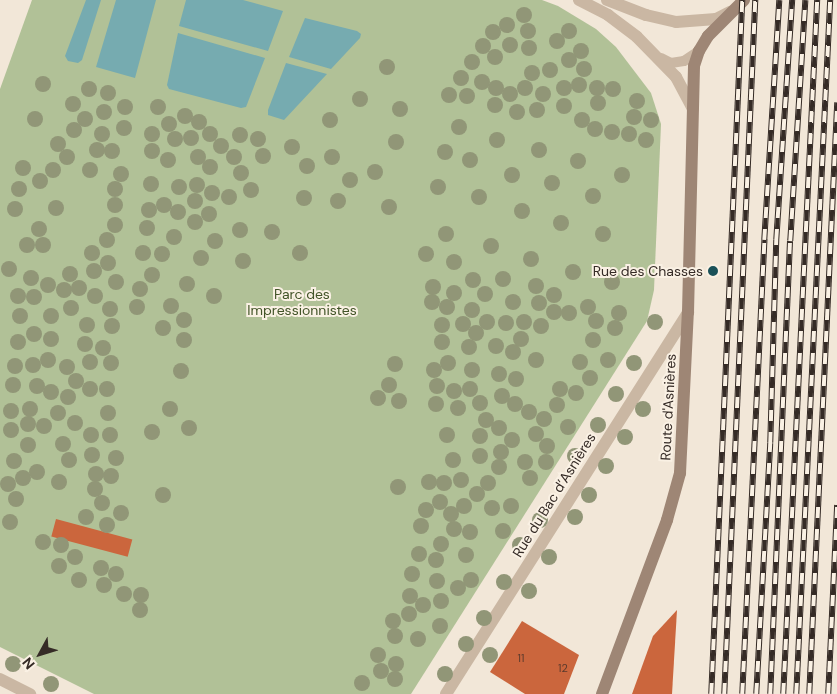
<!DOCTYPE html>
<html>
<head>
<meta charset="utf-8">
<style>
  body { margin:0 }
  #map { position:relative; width:837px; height:694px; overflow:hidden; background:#f2e7d8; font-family:"DM Sans",sans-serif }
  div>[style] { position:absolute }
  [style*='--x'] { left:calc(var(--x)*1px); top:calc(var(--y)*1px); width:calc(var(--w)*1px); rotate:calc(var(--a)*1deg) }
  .green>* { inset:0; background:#b1c197 }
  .water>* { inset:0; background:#76abb0 }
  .building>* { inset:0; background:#cb663d; transform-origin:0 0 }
  .lane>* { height:10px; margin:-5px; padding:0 5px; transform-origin:5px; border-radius:5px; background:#cab7a3 }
  .street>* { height:12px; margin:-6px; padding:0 6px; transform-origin:6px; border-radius:6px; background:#cab7a3 }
  .secondary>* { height:12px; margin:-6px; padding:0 6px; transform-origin:6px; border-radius:6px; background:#9e8675 }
  .rail>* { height:5.5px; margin-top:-2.75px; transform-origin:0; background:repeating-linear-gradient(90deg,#faf1e4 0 11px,#352b26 0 22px); box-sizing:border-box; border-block:1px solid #352b26 }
  .trees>* { width:16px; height:16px; margin:-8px; border-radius:50%; background:#919677 }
  .dots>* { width:14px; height:14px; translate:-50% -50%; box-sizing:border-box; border:2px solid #faf1e4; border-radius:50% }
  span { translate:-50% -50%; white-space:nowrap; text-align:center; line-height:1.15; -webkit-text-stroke:4px #faf1e4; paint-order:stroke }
  .number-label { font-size:11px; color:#5a3a2c }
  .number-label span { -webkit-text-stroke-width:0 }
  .poi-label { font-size:14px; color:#352b26 }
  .right { translate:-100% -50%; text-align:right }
  .park-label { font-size:14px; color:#425428 }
  .street-label { font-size:14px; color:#352b26 }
  .north { position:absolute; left:15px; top:629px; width:50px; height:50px; -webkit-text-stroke:4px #faf1e4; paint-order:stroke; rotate:231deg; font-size:14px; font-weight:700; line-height:20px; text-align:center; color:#352b26 }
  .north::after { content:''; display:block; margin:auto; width:18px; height:22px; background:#352b26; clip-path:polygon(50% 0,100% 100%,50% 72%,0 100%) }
</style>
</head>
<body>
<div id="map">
  <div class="green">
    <i style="clip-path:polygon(32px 0,542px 0,558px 6px,596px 29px,616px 47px,651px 93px,661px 124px,654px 290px,647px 321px,411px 694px,94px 694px,0 647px,0 89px)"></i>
  </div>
  <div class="water">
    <i style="clip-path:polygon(86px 0,101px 0,82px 60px,78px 63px,68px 61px,65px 56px)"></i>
    <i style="clip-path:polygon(116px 0,156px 0,135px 78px,96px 67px)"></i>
    <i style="clip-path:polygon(186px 0,243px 0,283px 11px,268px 51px,179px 26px)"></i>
    <i style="clip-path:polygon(305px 18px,357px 31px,361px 34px,360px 38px,331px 69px,289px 57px)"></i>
    <i style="clip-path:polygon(178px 33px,265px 58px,246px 107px,241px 108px,169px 89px,167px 85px)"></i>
    <i style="clip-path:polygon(286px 63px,327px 74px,284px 120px,268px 115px,268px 110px)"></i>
  </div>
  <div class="building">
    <i style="left:56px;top:519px;width:79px;height:18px;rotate:15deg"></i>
    <i style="clip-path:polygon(677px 610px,672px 694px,632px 694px,653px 636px)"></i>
    <i style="clip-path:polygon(522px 621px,579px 655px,564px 694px,525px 694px,490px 672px)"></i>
  </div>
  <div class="lane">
    <i style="--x:661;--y:58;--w:11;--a:27"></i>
    <i style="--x:671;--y:63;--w:13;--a:-9"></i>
    <i style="--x:684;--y:61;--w:18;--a:-34"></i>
  </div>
  <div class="street">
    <i style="--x:579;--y:0;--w:33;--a:27"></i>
    <i style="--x:608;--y:15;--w:36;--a:37"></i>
    <i style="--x:637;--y:37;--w:56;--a:45.7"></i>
    <i style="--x:676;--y:77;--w:36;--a:62"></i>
    <i style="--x:607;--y:0;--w:42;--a:21"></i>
    <i style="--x:646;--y:15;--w:31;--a:13"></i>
    <i style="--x:676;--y:22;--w:40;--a:-4.3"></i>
    <i style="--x:716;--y:19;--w:16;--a:-27"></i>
    <i style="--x:0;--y:679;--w:34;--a:27"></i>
    <i style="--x:446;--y:694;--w:452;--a:-57.6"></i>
  </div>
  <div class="secondary">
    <i style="--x:602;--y:694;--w:186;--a:-69.5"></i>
    <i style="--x:667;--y:520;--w:49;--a:-74.5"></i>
    <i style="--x:680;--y:473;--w:161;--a:-87.2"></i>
    <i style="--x:688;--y:312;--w:246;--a:-88.6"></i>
    <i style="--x:694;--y:66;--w:16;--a:-72"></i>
    <i style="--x:699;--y:51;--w:17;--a:-59"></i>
    <i style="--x:708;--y:36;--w:51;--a:-45"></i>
  </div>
  <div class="rail">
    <i style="--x:711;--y:694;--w:695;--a:-87.44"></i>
    <i style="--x:724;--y:694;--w:695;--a:-87.44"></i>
    <i style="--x:742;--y:694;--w:455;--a:-87.2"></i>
    <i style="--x:764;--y:240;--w:240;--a:-86.4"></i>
    <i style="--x:756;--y:694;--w:251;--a:-86.8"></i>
    <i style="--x:770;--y:443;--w:203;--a:-88.3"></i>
    <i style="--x:776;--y:240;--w:241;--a:-86.2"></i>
    <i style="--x:770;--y:694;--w:453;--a:-87.5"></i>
    <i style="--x:790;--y:241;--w:241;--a:-86.4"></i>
    <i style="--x:783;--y:694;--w:695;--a:-87.2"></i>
    <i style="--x:796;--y:694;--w:695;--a:-87.2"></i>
    <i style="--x:809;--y:694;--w:592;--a:-87.29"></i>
    <i style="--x:828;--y:694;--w:189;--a:-87.3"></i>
  </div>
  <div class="trees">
    <i style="left:524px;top:15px"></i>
    <i style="left:507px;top:25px"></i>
    <i style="left:528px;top:31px"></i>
    <i style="left:569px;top:31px"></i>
    <i style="left:493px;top:32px"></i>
    <i style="left:557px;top:41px"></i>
    <i style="left:510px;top:45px"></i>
    <i style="left:483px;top:46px"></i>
    <i style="left:529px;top:48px"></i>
    <i style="left:581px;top:51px"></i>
    <i style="left:495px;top:57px"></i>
    <i style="left:569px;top:60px"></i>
    <i style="left:472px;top:62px"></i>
    <i style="left:387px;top:67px"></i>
    <i style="left:584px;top:69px"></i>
    <i style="left:550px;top:70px"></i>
    <i style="left:532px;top:73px"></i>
    <i style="left:461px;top:78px"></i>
    <i style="left:482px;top:82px"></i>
    <i style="left:43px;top:84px"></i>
    <i style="left:579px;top:85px"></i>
    <i style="left:496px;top:88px"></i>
    <i style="left:525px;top:88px"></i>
    <i style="left:564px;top:88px"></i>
    <i style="left:597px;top:88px"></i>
    <i style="left:89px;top:89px"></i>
    <i style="left:613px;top:89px"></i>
    <i style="left:108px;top:93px"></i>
    <i style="left:510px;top:94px"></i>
    <i style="left:543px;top:94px"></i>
    <i style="left:449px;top:95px"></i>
    <i style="left:467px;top:96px"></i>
    <i style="left:360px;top:99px"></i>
    <i style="left:637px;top:101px"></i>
    <i style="left:598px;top:103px"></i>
    <i style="left:73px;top:104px"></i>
    <i style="left:495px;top:105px"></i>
    <i style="left:564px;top:106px"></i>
    <i style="left:125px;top:107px"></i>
    <i style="left:158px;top:107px"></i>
    <i style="left:400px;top:109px"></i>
    <i style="left:537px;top:110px"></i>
    <i style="left:104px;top:112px"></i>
    <i style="left:517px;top:112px"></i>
    <i style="left:185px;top:116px"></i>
    <i style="left:634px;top:117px"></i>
    <i style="left:35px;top:119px"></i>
    <i style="left:85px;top:119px"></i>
    <i style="left:330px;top:120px"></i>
    <i style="left:582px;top:120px"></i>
    <i style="left:651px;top:120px"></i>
    <i style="left:199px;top:122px"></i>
    <i style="left:169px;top:124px"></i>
    <i style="left:459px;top:127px"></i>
    <i style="left:124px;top:128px"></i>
    <i style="left:595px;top:129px"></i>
    <i style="left:74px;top:130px"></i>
    <i style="left:612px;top:132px"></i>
    <i style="left:102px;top:134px"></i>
    <i style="left:152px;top:134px"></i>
    <i style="left:210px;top:134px"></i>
    <i style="left:629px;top:134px"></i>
    <i style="left:240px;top:135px"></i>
    <i style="left:191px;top:138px"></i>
    <i style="left:175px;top:139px"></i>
    <i style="left:258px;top:139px"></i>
    <i style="left:497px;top:140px"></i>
    <i style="left:646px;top:140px"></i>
    <i style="left:396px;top:142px"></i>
    <i style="left:58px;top:144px"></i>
    <i style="left:221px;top:146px"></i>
    <i style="left:292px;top:147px"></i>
    <i style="left:97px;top:150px"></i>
    <i style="left:539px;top:150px"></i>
    <i style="left:112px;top:151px"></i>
    <i style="left:152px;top:151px"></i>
    <i style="left:445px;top:152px"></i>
    <i style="left:263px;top:156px"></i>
    <i style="left:67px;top:157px"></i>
    <i style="left:198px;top:157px"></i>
    <i style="left:234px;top:157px"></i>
    <i style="left:332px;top:157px"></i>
    <i style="left:168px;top:160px"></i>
    <i style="left:470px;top:160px"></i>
    <i style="left:578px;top:161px"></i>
    <i style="left:307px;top:166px"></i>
    <i style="left:210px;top:167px"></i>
    <i style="left:23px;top:168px"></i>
    <i style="left:53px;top:170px"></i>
    <i style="left:90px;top:170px"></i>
    <i style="left:375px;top:172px"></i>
    <i style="left:241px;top:173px"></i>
    <i style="left:121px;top:174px"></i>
    <i style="left:512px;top:175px"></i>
    <i style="left:622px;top:175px"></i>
    <i style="left:350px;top:180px"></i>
    <i style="left:40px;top:181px"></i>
    <i style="left:552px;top:183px"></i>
    <i style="left:151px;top:184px"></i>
    <i style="left:197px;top:185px"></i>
    <i style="left:179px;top:187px"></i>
    <i style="left:438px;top:187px"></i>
    <i style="left:19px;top:189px"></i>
    <i style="left:115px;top:189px"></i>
    <i style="left:251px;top:190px"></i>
    <i style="left:212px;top:193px"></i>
    <i style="left:593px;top:196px"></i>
    <i style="left:229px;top:197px"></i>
    <i style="left:479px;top:197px"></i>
    <i style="left:304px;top:198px"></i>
    <i style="left:195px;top:201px"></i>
    <i style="left:338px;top:201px"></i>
    <i style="left:115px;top:205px"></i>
    <i style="left:164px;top:205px"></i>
    <i style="left:389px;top:207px"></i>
    <i style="left:56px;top:208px"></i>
    <i style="left:15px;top:209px"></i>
    <i style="left:149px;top:210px"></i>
    <i style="left:522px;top:211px"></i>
    <i style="left:178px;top:212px"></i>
    <i style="left:209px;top:214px"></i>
    <i style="left:195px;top:222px"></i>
    <i style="left:561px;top:223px"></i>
    <i style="left:115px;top:225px"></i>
    <i style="left:147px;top:228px"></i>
    <i style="left:39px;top:229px"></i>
    <i style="left:240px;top:230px"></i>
    <i style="left:272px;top:232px"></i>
    <i style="left:446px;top:234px"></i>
    <i style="left:603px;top:234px"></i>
    <i style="left:174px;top:237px"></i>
    <i style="left:107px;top:240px"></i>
    <i style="left:215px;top:241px"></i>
    <i style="left:27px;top:245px"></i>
    <i style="left:43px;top:245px"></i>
    <i style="left:491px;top:246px"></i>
    <i style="left:92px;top:253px"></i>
    <i style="left:143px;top:253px"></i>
    <i style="left:300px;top:253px"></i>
    <i style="left:162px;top:254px"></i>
    <i style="left:426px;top:254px"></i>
    <i style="left:201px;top:258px"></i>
    <i style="left:531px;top:259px"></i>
    <i style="left:243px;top:261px"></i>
    <i style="left:454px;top:262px"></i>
    <i style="left:108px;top:263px"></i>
    <i style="left:9px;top:269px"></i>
    <i style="left:94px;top:271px"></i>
    <i style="left:573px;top:272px"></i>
    <i style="left:70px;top:274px"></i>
    <i style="left:152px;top:275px"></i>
    <i style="left:31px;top:278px"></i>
    <i style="left:503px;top:279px"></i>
    <i style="left:473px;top:280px"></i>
    <i style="left:116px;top:282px"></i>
    <i style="left:612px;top:282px"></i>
    <i style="left:187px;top:284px"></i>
    <i style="left:48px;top:285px"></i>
    <i style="left:536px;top:286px"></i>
    <i style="left:433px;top:287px"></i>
    <i style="left:79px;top:288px"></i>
    <i style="left:140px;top:289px"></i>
    <i style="left:64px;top:290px"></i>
    <i style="left:454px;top:293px"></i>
    <i style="left:485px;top:294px"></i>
    <i style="left:554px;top:295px"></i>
    <i style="left:18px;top:296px"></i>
    <i style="left:95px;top:296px"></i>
    <i style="left:214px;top:296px"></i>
    <i style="left:34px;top:297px"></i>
    <i style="left:432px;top:302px"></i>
    <i style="left:513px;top:302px"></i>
    <i style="left:539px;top:303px"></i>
    <i style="left:171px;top:306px"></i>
    <i style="left:137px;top:307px"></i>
    <i style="left:447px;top:307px"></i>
    <i style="left:588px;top:307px"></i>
    <i style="left:71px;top:308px"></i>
    <i style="left:110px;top:309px"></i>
    <i style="left:472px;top:310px"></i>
    <i style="left:554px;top:312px"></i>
    <i style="left:569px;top:313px"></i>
    <i style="left:619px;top:313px"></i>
    <i style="left:20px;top:316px"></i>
    <i style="left:51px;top:316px"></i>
    <i style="left:184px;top:320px"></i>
    <i style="left:596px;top:321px"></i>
    <i style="left:487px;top:322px"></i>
    <i style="left:524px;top:322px"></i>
    <i style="left:655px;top:322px"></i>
    <i style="left:506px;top:323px"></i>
    <i style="left:463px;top:324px"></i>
    <i style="left:87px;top:325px"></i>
    <i style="left:442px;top:325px"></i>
    <i style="left:112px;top:326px"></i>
    <i style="left:541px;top:326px"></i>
    <i style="left:163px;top:328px"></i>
    <i style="left:615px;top:328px"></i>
    <i style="left:476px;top:333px"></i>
    <i style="left:34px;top:334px"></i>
    <i style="left:51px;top:339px"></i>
    <i style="left:521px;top:339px"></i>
    <i style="left:184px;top:340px"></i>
    <i style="left:593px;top:340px"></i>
    <i style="left:18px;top:342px"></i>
    <i style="left:442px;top:342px"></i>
    <i style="left:85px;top:344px"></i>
    <i style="left:496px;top:346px"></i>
    <i style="left:469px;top:347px"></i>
    <i style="left:103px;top:348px"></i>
    <i style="left:513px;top:352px"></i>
    <i style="left:48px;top:360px"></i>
    <i style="left:536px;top:360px"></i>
    <i style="left:608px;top:360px"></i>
    <i style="left:90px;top:362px"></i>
    <i style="left:580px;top:362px"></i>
    <i style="left:111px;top:363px"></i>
    <i style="left:448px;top:363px"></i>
    <i style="left:634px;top:363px"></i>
    <i style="left:395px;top:364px"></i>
    <i style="left:33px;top:365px"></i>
    <i style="left:15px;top:366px"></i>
    <i style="left:67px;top:367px"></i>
    <i style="left:434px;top:370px"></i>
    <i style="left:472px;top:370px"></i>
    <i style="left:181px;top:371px"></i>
    <i style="left:499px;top:374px"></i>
    <i style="left:590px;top:378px"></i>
    <i style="left:516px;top:379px"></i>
    <i style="left:76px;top:381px"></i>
    <i style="left:13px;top:385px"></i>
    <i style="left:389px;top:385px"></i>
    <i style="left:37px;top:386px"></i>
    <i style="left:437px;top:386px"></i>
    <i style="left:90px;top:389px"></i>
    <i style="left:107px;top:389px"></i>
    <i style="left:470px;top:389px"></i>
    <i style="left:560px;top:389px"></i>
    <i style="left:454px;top:391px"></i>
    <i style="left:51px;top:392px"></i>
    <i style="left:576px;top:393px"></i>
    <i style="left:616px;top:394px"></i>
    <i style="left:502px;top:396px"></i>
    <i style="left:68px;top:397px"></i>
    <i style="left:378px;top:398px"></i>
    <i style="left:399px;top:401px"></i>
    <i style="left:480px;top:403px"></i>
    <i style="left:436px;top:404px"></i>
    <i style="left:515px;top:404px"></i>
    <i style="left:557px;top:405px"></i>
    <i style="left:458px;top:408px"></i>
    <i style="left:30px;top:409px"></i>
    <i style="left:170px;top:409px"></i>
    <i style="left:643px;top:409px"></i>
    <i style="left:11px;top:411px"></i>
    <i style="left:529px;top:412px"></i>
    <i style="left:58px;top:413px"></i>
    <i style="left:108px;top:413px"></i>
    <i style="left:544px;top:419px"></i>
    <i style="left:486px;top:420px"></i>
    <i style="left:75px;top:423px"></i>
    <i style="left:28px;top:424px"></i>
    <i style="left:598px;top:425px"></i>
    <i style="left:44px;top:426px"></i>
    <i style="left:568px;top:427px"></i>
    <i style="left:189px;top:428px"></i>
    <i style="left:499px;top:428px"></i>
    <i style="left:11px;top:430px"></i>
    <i style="left:152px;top:432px"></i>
    <i style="left:536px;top:434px"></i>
    <i style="left:91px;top:435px"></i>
    <i style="left:110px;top:435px"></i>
    <i style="left:447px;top:435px"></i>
    <i style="left:480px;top:436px"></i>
    <i style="left:625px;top:437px"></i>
    <i style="left:512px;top:440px"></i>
    <i style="left:63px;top:444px"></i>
    <i style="left:28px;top:445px"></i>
    <i style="left:547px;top:446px"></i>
    <i style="left:501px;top:452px"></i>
    <i style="left:92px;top:455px"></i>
    <i style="left:480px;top:456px"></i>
    <i style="left:575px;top:456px"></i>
    <i style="left:116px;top:458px"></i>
    <i style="left:69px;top:460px"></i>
    <i style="left:453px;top:460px"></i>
    <i style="left:14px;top:461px"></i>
    <i style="left:525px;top:462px"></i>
    <i style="left:546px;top:462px"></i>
    <i style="left:606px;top:466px"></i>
    <i style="left:499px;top:467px"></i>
    <i style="left:37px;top:472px"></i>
    <i style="left:96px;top:474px"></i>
    <i style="left:111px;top:476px"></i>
    <i style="left:23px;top:478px"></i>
    <i style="left:530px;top:478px"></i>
    <i style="left:461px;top:480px"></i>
    <i style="left:59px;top:482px"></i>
    <i style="left:429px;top:482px"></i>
    <i style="left:444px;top:483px"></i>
    <i style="left:488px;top:483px"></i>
    <i style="left:8px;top:484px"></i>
    <i style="left:398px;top:487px"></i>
    <i style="left:95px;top:489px"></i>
    <i style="left:477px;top:494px"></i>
    <i style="left:163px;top:495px"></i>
    <i style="left:589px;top:495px"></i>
    <i style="left:16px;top:499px"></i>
    <i style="left:440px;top:502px"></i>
    <i style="left:102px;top:503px"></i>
    <i style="left:464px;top:506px"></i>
    <i style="left:511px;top:506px"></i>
    <i style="left:492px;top:508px"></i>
    <i style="left:426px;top:510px"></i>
    <i style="left:121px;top:513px"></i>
    <i style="left:451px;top:514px"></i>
    <i style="left:86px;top:517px"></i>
    <i style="left:575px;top:517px"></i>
    <i style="left:540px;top:520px"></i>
    <i style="left:10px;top:522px"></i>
    <i style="left:107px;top:525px"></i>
    <i style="left:421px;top:526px"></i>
    <i style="left:454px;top:529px"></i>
    <i style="left:503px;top:531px"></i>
    <i style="left:470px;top:532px"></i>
    <i style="left:43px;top:542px"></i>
    <i style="left:441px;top:544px"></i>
    <i style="left:61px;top:545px"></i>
    <i style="left:520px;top:545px"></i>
    <i style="left:419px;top:554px"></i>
    <i style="left:466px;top:555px"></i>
    <i style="left:75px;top:557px"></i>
    <i style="left:549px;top:557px"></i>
    <i style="left:436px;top:560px"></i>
    <i style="left:59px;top:566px"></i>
    <i style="left:101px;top:568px"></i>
    <i style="left:116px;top:574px"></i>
    <i style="left:412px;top:574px"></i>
    <i style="left:79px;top:580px"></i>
    <i style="left:471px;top:580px"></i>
    <i style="left:437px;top:581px"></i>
    <i style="left:504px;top:582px"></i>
    <i style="left:104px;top:585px"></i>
    <i style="left:458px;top:588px"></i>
    <i style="left:529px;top:591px"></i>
    <i style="left:124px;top:594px"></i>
    <i style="left:141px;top:595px"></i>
    <i style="left:410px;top:596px"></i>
    <i style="left:441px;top:601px"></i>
    <i style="left:423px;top:605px"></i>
    <i style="left:140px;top:610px"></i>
    <i style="left:409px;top:614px"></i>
    <i style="left:484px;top:618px"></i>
    <i style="left:393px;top:621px"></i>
    <i style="left:440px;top:626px"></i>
    <i style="left:395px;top:636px"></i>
    <i style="left:418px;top:639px"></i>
    <i style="left:466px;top:644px"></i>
    <i style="left:378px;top:655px"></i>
    <i style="left:490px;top:655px"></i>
    <i style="left:13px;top:664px"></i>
    <i style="left:396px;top:664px"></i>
    <i style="left:381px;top:671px"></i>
    <i style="left:445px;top:674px"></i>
    <i style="left:395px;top:679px"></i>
    <i style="left:362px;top:683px"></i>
    <i style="left:51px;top:684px"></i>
  </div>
  <div class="dots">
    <i style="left:713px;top:271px;background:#1a5158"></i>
  </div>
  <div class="number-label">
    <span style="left:521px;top:658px">11</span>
    <span style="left:563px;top:668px">12</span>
  </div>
  <div class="poi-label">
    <span class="right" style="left:703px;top:271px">Rue des Chasses</span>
  </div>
  <div class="park-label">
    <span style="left:302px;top:302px">Parc des<br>Impressionnistes</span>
  </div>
  <div class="street-label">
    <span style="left:668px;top:407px;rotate:-87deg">Route d'Asnières</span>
    <span style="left:554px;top:495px;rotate:-58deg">Rue du Bac d’Asnières</span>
  </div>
  <div class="north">N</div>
</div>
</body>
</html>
